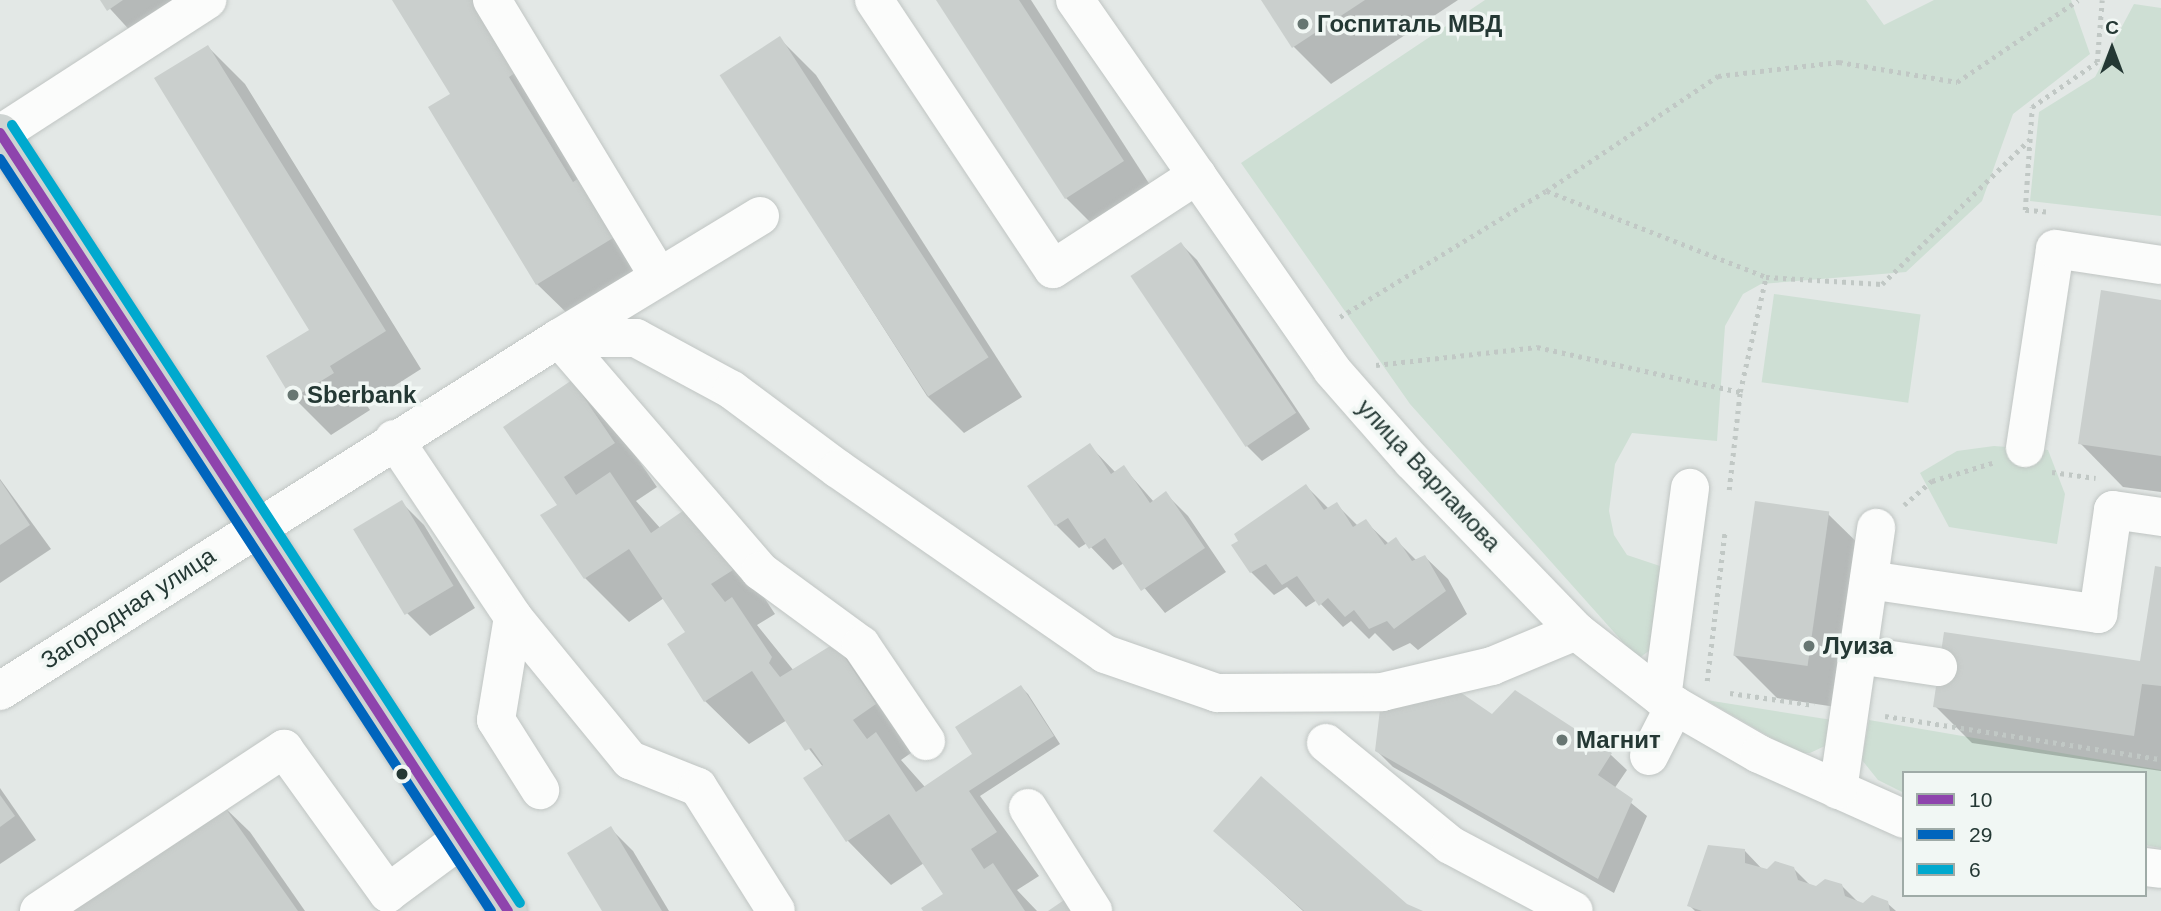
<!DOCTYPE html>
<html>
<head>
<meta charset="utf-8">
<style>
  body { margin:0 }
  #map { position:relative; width:2161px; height:911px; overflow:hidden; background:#e3e8e6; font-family:Helvetica,sans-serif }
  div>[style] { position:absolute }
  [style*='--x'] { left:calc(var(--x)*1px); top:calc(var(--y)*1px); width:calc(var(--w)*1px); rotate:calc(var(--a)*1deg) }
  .green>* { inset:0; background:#cedfd4; transform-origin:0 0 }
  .shadow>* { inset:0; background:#0003 }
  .building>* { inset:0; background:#cacfcd; transform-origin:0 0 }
  .path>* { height:4.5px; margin-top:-2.25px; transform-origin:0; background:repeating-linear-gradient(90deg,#c1c8c5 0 3.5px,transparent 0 8.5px) }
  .roads { filter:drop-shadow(0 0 2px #c0c5c3) drop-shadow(0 0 2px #c0c5c3) }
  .minor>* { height:38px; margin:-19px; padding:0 19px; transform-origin:19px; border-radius:19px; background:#fbfcfb }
  .major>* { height:38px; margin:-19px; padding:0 19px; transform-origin:19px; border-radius:19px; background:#ced4d2 }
  .bus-1>* { height:10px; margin:-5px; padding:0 5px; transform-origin:5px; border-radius:5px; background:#8e44ad }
  .bus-2>* { height:10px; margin:-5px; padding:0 5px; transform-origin:5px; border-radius:5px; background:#0065bd }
  .bus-3>* { height:10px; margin:-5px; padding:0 5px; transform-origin:5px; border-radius:5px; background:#00a9ce }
  .dots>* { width:19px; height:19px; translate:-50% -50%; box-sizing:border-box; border:4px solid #f1f7f4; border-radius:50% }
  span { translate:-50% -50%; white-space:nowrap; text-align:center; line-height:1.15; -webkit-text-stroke:7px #f1f7f4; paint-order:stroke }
  .poi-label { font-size:24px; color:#243834; font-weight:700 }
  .left { translate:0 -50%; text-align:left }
  .street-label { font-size:24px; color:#243834 }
  .legend { position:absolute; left:1902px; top:771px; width:245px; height:126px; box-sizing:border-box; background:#f1f7f4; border:2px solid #9faba7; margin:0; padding:9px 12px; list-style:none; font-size:21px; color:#243834 }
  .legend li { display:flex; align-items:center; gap:14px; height:35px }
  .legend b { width:35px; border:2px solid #9faba7 }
  .north { position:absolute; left:2077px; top:14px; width:70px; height:70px; -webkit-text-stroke:5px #f1f7f4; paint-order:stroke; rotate:0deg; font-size:19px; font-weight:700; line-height:28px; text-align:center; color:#243834 }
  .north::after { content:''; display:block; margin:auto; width:24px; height:32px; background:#243834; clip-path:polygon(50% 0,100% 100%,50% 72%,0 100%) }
</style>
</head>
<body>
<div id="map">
  <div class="green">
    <i style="clip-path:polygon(1485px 0,1866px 0,1884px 25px,1934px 0,2071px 0,2090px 54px,2013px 114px,1982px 201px,1906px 272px,1761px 284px,1743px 294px,1725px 326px,1717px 441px,1632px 433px,1615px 464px,1609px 511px,1614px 535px,1627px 555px,1666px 568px,1658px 644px,1638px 659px,1410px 404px,1241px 163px)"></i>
    <i style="clip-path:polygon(2134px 4px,2161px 8px,2161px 216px,2030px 201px,2039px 112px,2095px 77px)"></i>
    <i style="left:1774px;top:294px;width:148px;height:89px;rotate:8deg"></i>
    <i style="clip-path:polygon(1994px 446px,2048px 450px,2065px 494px,2057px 544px,1949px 527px,1920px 473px,1957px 451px)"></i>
    <i style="clip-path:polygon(1706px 700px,1832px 720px,1829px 744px,1810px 753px,1798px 753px)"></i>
    <i style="clip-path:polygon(1869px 720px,2161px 770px,2161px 848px,2145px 845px,2145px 773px,1904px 773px,1904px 793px,1878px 780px,1862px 760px)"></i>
  </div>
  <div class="shadow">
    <i style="clip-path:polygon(102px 0,191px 0,145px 47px)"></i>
    <i style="clip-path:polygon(394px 0,490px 0,654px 273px,575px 321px,537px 284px,431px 108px,452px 95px)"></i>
    <i style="clip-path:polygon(938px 0,1031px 0,1159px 199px,1103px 235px,1066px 198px)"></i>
    <i style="clip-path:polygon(1263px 0,1458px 0,1331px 84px,1294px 47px)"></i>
    <i style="clip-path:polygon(779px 38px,816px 75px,1022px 397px,964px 433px,927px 396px,722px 75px)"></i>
    <i style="clip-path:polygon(208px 47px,245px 84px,421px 369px,366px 404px,370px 410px,331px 435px,294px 398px,311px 330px)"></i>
    <i style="clip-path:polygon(1181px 244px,1197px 260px,1310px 429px,1262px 461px,1247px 446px)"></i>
    <i style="clip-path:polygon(2161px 301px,2161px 492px,2123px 487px,2080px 443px)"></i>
    <i style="clip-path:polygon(572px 382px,615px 426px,657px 487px,636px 501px,661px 529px,734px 552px,775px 614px,757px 625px,794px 671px,835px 645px,878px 689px,918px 748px,901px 760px,925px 787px,975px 754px,1021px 687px,1028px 694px,1060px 744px,980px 796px,1039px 876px,1017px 890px,1037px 911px,925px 911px,945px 894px,924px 863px,891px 885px,848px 841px,806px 779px,823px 767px,787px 720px,749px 744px,705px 701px,688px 633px,664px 598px,629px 622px,585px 578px,559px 505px)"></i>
    <i style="clip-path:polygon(1089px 445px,1116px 473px,1124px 468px,1154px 502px,1166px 494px,1188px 516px,1226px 572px,1165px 613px,1124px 563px,1113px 570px,1087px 543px,1079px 548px,1056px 525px,1029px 486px)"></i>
    <i style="clip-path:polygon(0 479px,51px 549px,0 583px)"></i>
    <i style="clip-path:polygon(1306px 486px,1329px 509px,1336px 504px,1358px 526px,1366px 522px,1389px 544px,1396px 540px,1417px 561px,1425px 557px,1448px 579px,1467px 614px,1418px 650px,1410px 643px,1393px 651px,1375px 633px,1369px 639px,1351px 621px,1343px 627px,1317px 600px,1306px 607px,1287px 587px,1274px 595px,1251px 572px)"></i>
    <i style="clip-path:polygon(402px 503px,424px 525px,475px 608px,430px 636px,407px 613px)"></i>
    <i style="clip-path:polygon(1828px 514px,1872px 557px,1849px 709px,1777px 698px,1734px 655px)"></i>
    <i style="clip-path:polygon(2161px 569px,2161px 771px,1972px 743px,1935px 706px,2142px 663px)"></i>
    <i style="clip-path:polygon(1493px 716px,1611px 755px,1627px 770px,1614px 789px,1647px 816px,1614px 893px,1393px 767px,1377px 751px)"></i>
    <i style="clip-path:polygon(0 788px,36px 840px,0 864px)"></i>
    <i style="clip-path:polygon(221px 804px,250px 832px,305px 911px,67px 911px)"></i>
    <i style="clip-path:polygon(610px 828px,633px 851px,669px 911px,604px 911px)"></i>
    <i style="clip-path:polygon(1215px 831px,1406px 905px,1418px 911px,1303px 911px)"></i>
    <i style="clip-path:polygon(1745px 851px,1764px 871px,1793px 868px,1811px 886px,1842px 886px,1859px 903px,1887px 903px,1896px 911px,1695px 911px,1689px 905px)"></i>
  </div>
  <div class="building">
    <i style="clip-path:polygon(100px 0,123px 0,107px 11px)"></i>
    <i style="clip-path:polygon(392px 0,477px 0,519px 70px,509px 77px,573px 182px,582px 176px,618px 235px,536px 285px,428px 107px,450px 94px)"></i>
    <i style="clip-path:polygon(936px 0,1019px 0,1124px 161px,1065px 199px)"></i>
    <i style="clip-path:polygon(1261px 0,1365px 0,1292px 48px)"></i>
    <i style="left:780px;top:36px;width:383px;height:72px;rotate:57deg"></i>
    <i style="clip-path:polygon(208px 45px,386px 331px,330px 366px,334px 373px,292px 399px,266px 356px,309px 330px,154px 78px)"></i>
    <i style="left:1181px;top:242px;width:206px;height:61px;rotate:56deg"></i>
    <i style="clip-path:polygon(2101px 290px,2161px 300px,2161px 456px,2078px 444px)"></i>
    <i style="clip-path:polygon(572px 380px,615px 443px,564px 477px,576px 495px,610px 472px,651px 533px,690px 506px,733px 570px,711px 584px,725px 602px,732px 597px,772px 657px,769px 663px,780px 677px,835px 643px,876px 704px,853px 720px,867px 739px,876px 732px,916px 792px,972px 754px,955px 727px,1021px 685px,1054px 736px,969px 791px,997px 832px,971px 849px,984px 869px,993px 863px,1025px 911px,923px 911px,921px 908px,943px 894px,889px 814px,846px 842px,803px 778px,823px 765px,811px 748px,805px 751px,752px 671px,704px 702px,667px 644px,685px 632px,629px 549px,584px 579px,540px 515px,557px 505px,503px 427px)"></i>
    <i style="clip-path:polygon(1090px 443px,1111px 474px,1124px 465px,1150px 503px,1166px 491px,1205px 548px,1141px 591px,1105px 538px,1089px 549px,1068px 518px,1055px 526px,1027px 486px)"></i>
    <i style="clip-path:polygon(0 480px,30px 525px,0 545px)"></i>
    <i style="clip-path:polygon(1306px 484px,1324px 510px,1337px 502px,1353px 527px,1366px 519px,1385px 545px,1396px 537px,1412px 561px,1425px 555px,1446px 591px,1394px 629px,1387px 621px,1369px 629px,1354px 610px,1345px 617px,1328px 598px,1319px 606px,1297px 576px,1282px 585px,1266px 564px,1250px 573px,1231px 545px,1238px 541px,1234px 534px)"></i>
    <i style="left:402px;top:500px;width:100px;height:57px;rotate:59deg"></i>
    <i style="left:1755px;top:501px;width:75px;height:156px;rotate:8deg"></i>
    <i style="clip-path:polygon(2155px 566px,2161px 567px,2161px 686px,2142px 684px,2134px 736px,1933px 707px,1944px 632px,2140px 661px)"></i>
    <i style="clip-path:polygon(1457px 690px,1492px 714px,1515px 690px,1612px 753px,1598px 775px,1633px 799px,1598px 879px,1375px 751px,1381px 701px)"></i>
    <i style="clip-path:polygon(1261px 776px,1407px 904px,1423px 911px,1304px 911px,1213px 831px)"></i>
    <i style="clip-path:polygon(0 795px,15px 816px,0 827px)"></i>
    <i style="clip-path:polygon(221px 802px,298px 911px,64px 911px)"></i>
    <i style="clip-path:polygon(611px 826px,662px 911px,602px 911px,567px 853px)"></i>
    <i style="clip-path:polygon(1708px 845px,1745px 849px,1745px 863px,1767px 869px,1775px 861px,1794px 867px,1798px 880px,1816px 886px,1825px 879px,1842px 884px,1845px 896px,1863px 903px,1872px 895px,1888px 901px,1890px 911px,1702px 911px,1687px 906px)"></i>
    <i style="clip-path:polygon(1070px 896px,1080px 911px,1048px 911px)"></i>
  </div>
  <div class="path">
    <i style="--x:1547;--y:191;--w:235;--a:21.4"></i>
    <i style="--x:2046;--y:212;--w:21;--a:-175"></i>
    <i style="--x:2025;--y:210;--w:103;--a:-86.1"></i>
    <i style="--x:2032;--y:107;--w:79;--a:-34.7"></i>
    <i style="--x:2097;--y:62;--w:62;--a:-85.4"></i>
    <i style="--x:1340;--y:317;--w:241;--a:-31.5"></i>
    <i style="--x:1546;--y:191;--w:207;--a:-33.8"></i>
    <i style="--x:1718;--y:76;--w:122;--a:-6.6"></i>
    <i style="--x:1839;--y:62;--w:120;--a:9.6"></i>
    <i style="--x:1957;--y:82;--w:146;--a:-34.1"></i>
    <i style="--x:1376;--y:365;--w:162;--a:-6.4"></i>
    <i style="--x:1537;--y:347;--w:208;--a:12.5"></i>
    <i style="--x:2052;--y:472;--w:44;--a:7.8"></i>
    <i style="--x:1729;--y:490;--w:99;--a:-83.6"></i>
    <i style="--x:1740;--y:392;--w:118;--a:-77.3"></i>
    <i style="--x:1766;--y:277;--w:116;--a:3.5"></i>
    <i style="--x:1882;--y:284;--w:207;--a:-44.4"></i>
    <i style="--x:1904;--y:505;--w:37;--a:-41"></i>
    <i style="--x:1932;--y:481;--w:63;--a:-16.7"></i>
    <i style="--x:1707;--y:681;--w:152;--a:-83.2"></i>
    <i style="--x:1730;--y:693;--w:85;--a:8.1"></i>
    <i style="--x:1885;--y:716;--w:279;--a:8.9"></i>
  </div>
  <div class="roads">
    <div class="minor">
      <i style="--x:492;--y:0;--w:323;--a:58.9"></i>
      <i style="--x:874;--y:0;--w:323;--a:56.4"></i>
      <i style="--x:1053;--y:269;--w:172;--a:-33.1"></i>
      <i style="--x:1075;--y:0;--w:450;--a:55.2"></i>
      <i style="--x:1332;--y:370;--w:121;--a:48.7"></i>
      <i style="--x:1412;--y:461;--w:236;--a:46"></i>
      <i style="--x:1576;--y:631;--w:109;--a:37.9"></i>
      <i style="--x:1662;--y:698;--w:112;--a:30"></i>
      <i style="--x:1759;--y:754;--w:159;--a:24.1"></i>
      <i style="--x:0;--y:134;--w:247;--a:-32.9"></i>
      <i style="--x:760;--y:216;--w:235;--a:148.7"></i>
      <i style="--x:559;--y:338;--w:308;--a:49.2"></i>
      <i style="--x:760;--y:571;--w:125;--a:36.2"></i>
      <i style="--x:861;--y:645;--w:116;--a:55.9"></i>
      <i style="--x:394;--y:439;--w:214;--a:56.2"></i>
      <i style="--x:513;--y:617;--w:185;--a:50.7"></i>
      <i style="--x:630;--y:760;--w:73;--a:21.7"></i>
      <i style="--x:698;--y:787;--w:146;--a:57.8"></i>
      <i style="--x:2025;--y:448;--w:201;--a:-81.4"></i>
      <i style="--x:2055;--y:249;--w:107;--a:8.6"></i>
      <i style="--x:1869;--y:580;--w:232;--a:8.4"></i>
      <i style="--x:2098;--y:614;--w:105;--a:-81.8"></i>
      <i style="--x:2113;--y:510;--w:49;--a:8.3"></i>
      <i style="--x:513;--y:617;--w:104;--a:99.4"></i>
      <i style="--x:496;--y:720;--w:83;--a:57.8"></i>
      <i style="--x:1858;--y:655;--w:81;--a:8.5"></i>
      <i style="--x:0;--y:691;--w:661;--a:-32.27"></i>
      <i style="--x:559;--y:338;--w:77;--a:0"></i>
      <i style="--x:636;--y:338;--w:109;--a:28.4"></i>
      <i style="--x:732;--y:390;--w:132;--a:36.7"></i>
      <i style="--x:838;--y:469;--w:325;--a:34.7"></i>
      <i style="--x:1105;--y:654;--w:119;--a:19.2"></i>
      <i style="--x:1217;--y:693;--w:165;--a:-0.3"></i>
      <i style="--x:1382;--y:692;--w:113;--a:-13.3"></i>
      <i style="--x:1492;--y:666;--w:91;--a:-22.6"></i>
      <i style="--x:1662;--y:698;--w:212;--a:-82.4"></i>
      <i style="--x:1326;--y:743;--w:161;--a:39.4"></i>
      <i style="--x:1450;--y:845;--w:140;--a:28"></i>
      <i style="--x:1649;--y:756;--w:57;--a:-63"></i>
      <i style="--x:1838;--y:790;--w:265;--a:-81.7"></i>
      <i style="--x:1028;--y:808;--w:122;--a:57.7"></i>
      <i style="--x:2145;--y:867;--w:16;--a:7"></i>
      <i style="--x:39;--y:911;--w:294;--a:-33.5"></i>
      <i style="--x:284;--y:749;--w:178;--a:54.2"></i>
      <i style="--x:388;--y:893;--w:91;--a:-36.5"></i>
    </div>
    <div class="major">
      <i style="--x:0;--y:133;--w:929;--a:56.86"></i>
    </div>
  </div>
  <div class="bus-1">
    <i style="--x:0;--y:133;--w:929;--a:56.86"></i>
  </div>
  <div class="bus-2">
    <i style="--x:0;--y:159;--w:898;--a:56.86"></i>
  </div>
  <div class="bus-3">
    <i style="--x:12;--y:125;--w:929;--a:56.86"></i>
  </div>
  <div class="dots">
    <i style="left:1303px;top:24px;background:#677672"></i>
    <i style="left:293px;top:395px;background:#677672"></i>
    <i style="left:1809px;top:646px;background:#677672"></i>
    <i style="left:1562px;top:740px;background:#677672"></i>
    <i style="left:402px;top:774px;background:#243834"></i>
  </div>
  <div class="poi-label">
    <span class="left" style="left:1317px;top:24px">Госпиталь МВД</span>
    <span class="left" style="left:307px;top:395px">Sberbank</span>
    <span class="left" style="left:1823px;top:646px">Луиза</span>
    <span class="left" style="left:1576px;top:740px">Магнит</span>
  </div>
  <div class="street-label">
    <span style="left:1429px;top:475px;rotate:47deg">улица Варламова</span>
    <span style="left:128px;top:608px;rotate:-33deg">Загородная улица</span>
  </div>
  <ul class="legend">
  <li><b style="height:9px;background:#8e44ad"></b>10</li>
  <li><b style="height:9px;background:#0065bd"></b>29</li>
  <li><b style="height:9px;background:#00a9ce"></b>6</li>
  </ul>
  <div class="north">С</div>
</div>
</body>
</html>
